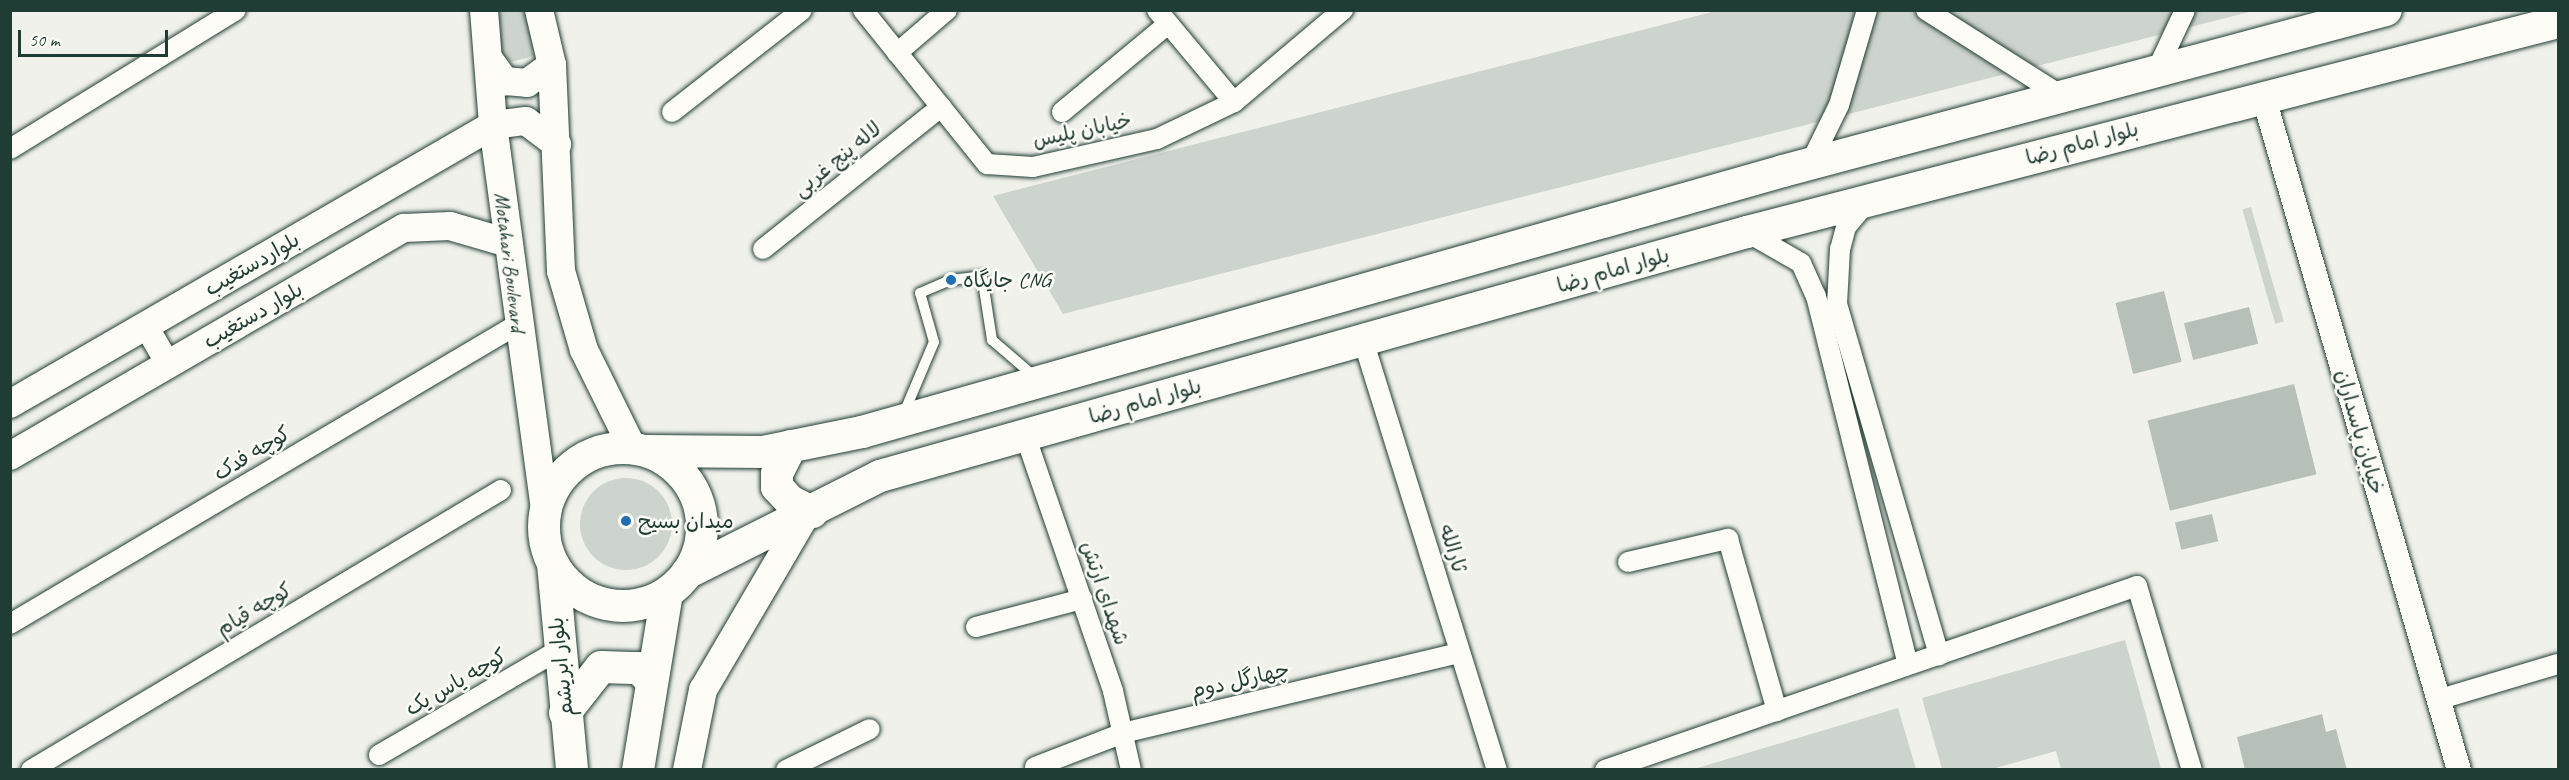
<!DOCTYPE html>
<html>
<head>
<meta charset="utf-8">
<style>
  body { margin:0 }
  #map { position:relative; width:2569px; height:780px; overflow:hidden; background:#f0f1eb; font-family:Caveat,"Playpen Sans Arabic",sans-serif }
  div>[style] { position:absolute }
  [style*='--x'] { left:calc(var(--x)*1px); top:calc(var(--y)*1px); width:calc(var(--w)*1px); rotate:calc(var(--a)*1deg) }
  .green>* { inset:0; background:#cdd3cd; transform-origin:0 0 }
  .round { border-radius:50% }
  .building>* { inset:0; background:#b6bfb8; transform-origin:0 0 }
  .roads { filter:drop-shadow(0 0 2px #1f3d34) drop-shadow(0 0 2px #1f3d34) }
  .service>* { height:10px; margin:-5px; padding:0 5px; transform-origin:5px; border-radius:5px; background:#fdfcf7 }
  .minor>* { height:20px; margin:-10px; padding:0 10px; transform-origin:10px; border-radius:10px; background:#fdfcf7 }
  .tertiary>* { height:24px; margin:-12px; padding:0 12px; transform-origin:12px; border-radius:12px; background:#fdfcf7 }
  .secondary>* { height:28px; margin:-14px; padding:0 14px; transform-origin:14px; border-radius:14px; background:#fdfcf7 }
  .primary>* { height:32px; margin:-16px; padding:0 16px; transform-origin:16px; border-radius:16px; background:#fdfcf7 }
  .primary>.ring { margin:-16px; padding:0; box-sizing:content-box; background:none; border:32px solid #fdfcf7; border-radius:50% }
  .dots>* { width:16px; height:16px; translate:-50% -50%; box-sizing:border-box; border:3px solid #fdfcf7; border-radius:50% }
  span { translate:-50% -50%; white-space:nowrap; text-align:center; line-height:1.15; -webkit-text-stroke:5px #fdfcf7; paint-order:stroke }
  .street-label { font-size:21px; color:#1f3d34 }
  .poi-label { font-size:21px; color:#1f3d34 }
  .left { translate:0 -50%; text-align:left }
  .frame { position:absolute; inset:0; border:12px solid #1f3d34; pointer-events:none }
  .scale { position:absolute; left:18px; top:30px; width:150px; height:27px; box-sizing:border-box; border:3px solid #1f3d34; border-top:0; padding-left:8px; font-size:18px; line-height:21px; white-space:nowrap; color:#1f3d34; -webkit-text-stroke:4px #fdfcf7; paint-order:stroke }
</style>
</head>
<body>
<div id="map">
  <div class="green">
    <i style="clip-path:polygon(493px 11px,526px 11px,535px 56px,510px 62px,498px 51px)"></i>
    <i style="clip-path:polygon(1716px 11px,2253px 11px,1063px 314px,993px 196px)"></i>
    <i style="left:2251px;top:207px;width:119px;height:9px;rotate:74deg"></i>
    <i class="round" style="left:580px;top:478px;width:92px;height:92px"></i>
    <i style="clip-path:polygon(2125px 640px,2161px 769px,2061px 769px,2056px 751px,1992px 769px,1942px 769px,1922px 698px)"></i>
    <i style="clip-path:polygon(1898px 708px,1916px 769px,1694px 769px)"></i>
  </div>
  <div class="building">
    <i style="left:2164px;top:291px;width:73px;height:50px;rotate:76deg"></i>
    <i style="left:2249px;top:307px;width:38px;height:67px;rotate:76deg"></i>
    <i style="left:2294px;top:384px;width:93px;height:151px;rotate:76deg"></i>
    <i style="left:2212px;top:514px;width:28px;height:38px;rotate:77deg"></i>
    <i style="clip-path:polygon(2322px 714px,2326px 732px,2336px 729px,2347px 770px,2245px 770px,2237px 737px)"></i>
  </div>
  <div class="roads">
    <div class="service">
      <i style="--x:904;--y:413;--w:77;--a:-67.1"></i>
      <i style="--x:934;--y:342;--w:51;--a:-105.9"></i>
      <i style="--x:920;--y:293;--w:34;--a:-23"></i>
      <i style="--x:951;--y:280;--w:31;--a:-7"></i>
      <i style="--x:982;--y:276;--w:65;--a:81.1"></i>
      <i style="--x:992;--y:340;--w:57;--a:40.7"></i>
    </div>
    <div class="minor">
      <i style="--x:863;--y:10;--w:198;--a:51.2"></i>
      <i style="--x:987;--y:164;--w:46;--a:3.7"></i>
      <i style="--x:1033;--y:167;--w:127;--a:-12.7"></i>
      <i style="--x:1157;--y:139;--w:85;--a:-25.7"></i>
      <i style="--x:1234;--y:102;--w:143;--a:-40.2"></i>
      <i style="--x:1157;--y:10;--w:120;--a:50.1"></i>
      <i style="--x:1926;--y:10;--w:162;--a:32.4"></i>
      <i style="--x:897;--y:53;--w:66;--a:-40.7"></i>
      <i style="--x:2156;--y:72;--w:68;--a:-64.9"></i>
      <i style="--x:672;--y:112;--w:165;--a:-38.1"></i>
      <i style="--x:1062;--y:112;--w:138;--a:-39.7"></i>
      <i style="--x:10;--y:149;--w:265;--a:-31.6"></i>
      <i style="--x:1810;--y:164;--w:66;--a:-63.8"></i>
      <i style="--x:1839;--y:105;--w:99;--a:-73.6"></i>
      <i style="--x:1866;--y:203;--w:31;--a:130"></i>
      <i style="--x:1846;--y:227;--w:23;--a:105"></i>
      <i style="--x:1840;--y:249;--w:55;--a:93.1"></i>
      <i style="--x:1837;--y:304;--w:366;--a:73.8"></i>
      <i style="--x:1747;--y:232;--w:62;--a:29.9"></i>
      <i style="--x:1801;--y:263;--w:36;--a:66"></i>
      <i style="--x:1816;--y:296;--w:380;--a:76"></i>
      <i style="--x:763;--y:249;--w:228;--a:-38.6"></i>
      <i style="--x:1363;--y:340;--w:450;--a:72.7"></i>
      <i style="--x:1025;--y:435;--w:271;--a:71"></i>
      <i style="--x:1113;--y:691;--w:81;--a:77.2"></i>
      <i style="--x:1628;--y:562;--w:103;--a:-13"></i>
      <i style="--x:1728;--y:539;--w:179;--a:74.1"></i>
      <i style="--x:10;--y:624;--w:590;--a:-30.56"></i>
      <i style="--x:976;--y:627;--w:110;--a:-14.8"></i>
      <i style="--x:2437;--y:700;--w:126;--a:-16.6"></i>
      <i style="--x:379;--y:755;--w:206;--a:-30.3"></i>
      <i style="--x:1035;--y:767;--w:94;--a:-21.1"></i>
      <i style="--x:1123;--y:733;--w:346;--a:-13.4"></i>
      <i style="--x:31;--y:770;--w:547;--a:-30.78"></i>
      <i style="--x:786;--y:770;--w:93;--a:-26"></i>
      <i style="--x:1605;--y:770;--w:563;--a:-19.08"></i>
      <i style="--x:2137;--y:586;--w:192;--a:73.4"></i>
    </div>
    <div class="tertiary">
      <i style="--x:2263;--y:95;--w:703;--a:73.81"></i>
      <i style="--x:146;--y:326;--w:44;--a:59.9"></i>
    </div>
    <div class="secondary">
      <i style="--x:484;--y:10;--w:115;--a:85.5"></i>
      <i style="--x:493;--y:125;--w:390;--a:82.3"></i>
      <i style="--x:539;--y:10;--w:57;--a:76.7"></i>
      <i style="--x:552;--y:65;--w:206;--a:87.5"></i>
      <i style="--x:561;--y:271;--w:82;--a:73.8"></i>
      <i style="--x:584;--y:350;--w:110;--a:63.7"></i>
      <i style="--x:488;--y:58;--w:29;--a:54"></i>
      <i style="--x:505;--y:81;--w:22;--a:5"></i>
      <i style="--x:527;--y:83;--w:31;--a:-36"></i>
      <i style="--x:10;--y:404;--w:558;--a:-30.01"></i>
      <i style="--x:493;--y:125;--w:33;--a:-7"></i>
      <i style="--x:526;--y:121;--w:39;--a:37"></i>
      <i style="--x:10;--y:456;--w:455;--a:-30.1"></i>
      <i style="--x:404;--y:228;--w:46;--a:-2.5"></i>
      <i style="--x:450;--y:226;--w:60;--a:16.3"></i>
      <i style="--x:687;--y:770;--w:82;--a:-78.7"></i>
      <i style="--x:703;--y:690;--w:202;--a:-59.6"></i>
    </div>
    <div class="primary">
      <i style="--x:791;--y:446;--w:31;--a:117"></i>
      <i style="--x:777;--y:474;--w:13;--a:90"></i>
      <i style="--x:777;--y:487;--w:19;--a:47"></i>
      <i style="--x:790;--y:501;--w:25;--a:27"></i>
      <i class="ring" style="left:544px;top:448px;width:126px;height:126px"></i>
      <i style="--x:647;--y:451;--w:116;--a:0.5"></i>
      <i style="--x:763;--y:452;--w:101;--a:-11.4"></i>
      <i style="--x:862;--y:432;--w:957;--a:-15.82"></i>
      <i style="--x:1783;--y:171;--w:624;--a:-14.95"></i>
      <i style="--x:553;--y:564;--w:207;--a:84.7"></i>
      <i style="--x:687;--y:573;--w:216;--a:-26.7"></i>
      <i style="--x:880;--y:476;--w:901;--a:-15.72"></i>
      <i style="--x:1747;--y:232;--w:838;--a:-14.52"></i>
      <i style="--x:565;--y:713;--w:58;--a:-52"></i>
      <i style="--x:601;--y:667;--w:38;--a:2"></i>
      <i style="--x:639;--y:668;--w:19;--a:47"></i>
      <i style="--x:638;--y:770;--w:179;--a:-80.7"></i>
    </div>
  </div>
  <div class="dots">
    <i style="left:951px;top:280px;background:#1f6fb2"></i>
    <i style="left:626px;top:521px;background:#1f6fb2"></i>
  </div>
  <div class="street-label">
    <span style="left:1082px;top:130px;rotate:-12deg">خیابان پلیس</span>
    <span style="left:2082px;top:143px;rotate:-15deg">بلوار امام رضا</span>
    <span style="left:837px;top:159px;rotate:-39deg">لاله پنج غربی</span>
    <span style="left:510px;top:262px;rotate:83deg">Motahari Boulevard</span>
    <span style="left:252px;top:264px;rotate:-30deg">بلواردستغیب</span>
    <span style="left:1613px;top:270px;rotate:-16deg">بلوار امام رضا</span>
    <span style="left:253px;top:315px;rotate:-30deg">بلوار دستغیب</span>
    <span style="left:1145px;top:401px;rotate:-16deg">بلوار امام رضا</span>
    <span style="left:2360px;top:432px;rotate:74deg">خیابان پاسداران</span>
    <span style="left:252px;top:453px;rotate:-31deg">کوچه فدک</span>
    <span style="left:1453px;top:548px;rotate:73deg">ثارالله</span>
    <span style="left:1105px;top:593px;rotate:71deg">شهدای ارتش</span>
    <span style="left:254px;top:609px;rotate:-31deg">کوچه قیام</span>
    <span style="left:561px;top:667px;rotate:-96deg">بلوار ابریشم</span>
    <span style="left:1240px;top:680px;rotate:-13deg">چهارگل دوم</span>
    <span style="left:456px;top:682px;rotate:-30deg">کوچه یاس یک</span>
  </div>
  <div class="poi-label">
    <span class="left" style="left:963px;top:280px">جایگاه CNG</span>
    <span class="left" style="left:638px;top:521px">میدان بسیح</span>
  </div>
  <div class="frame"></div>
  <div class="scale">50 m</div>
</div>
</body>
</html>
